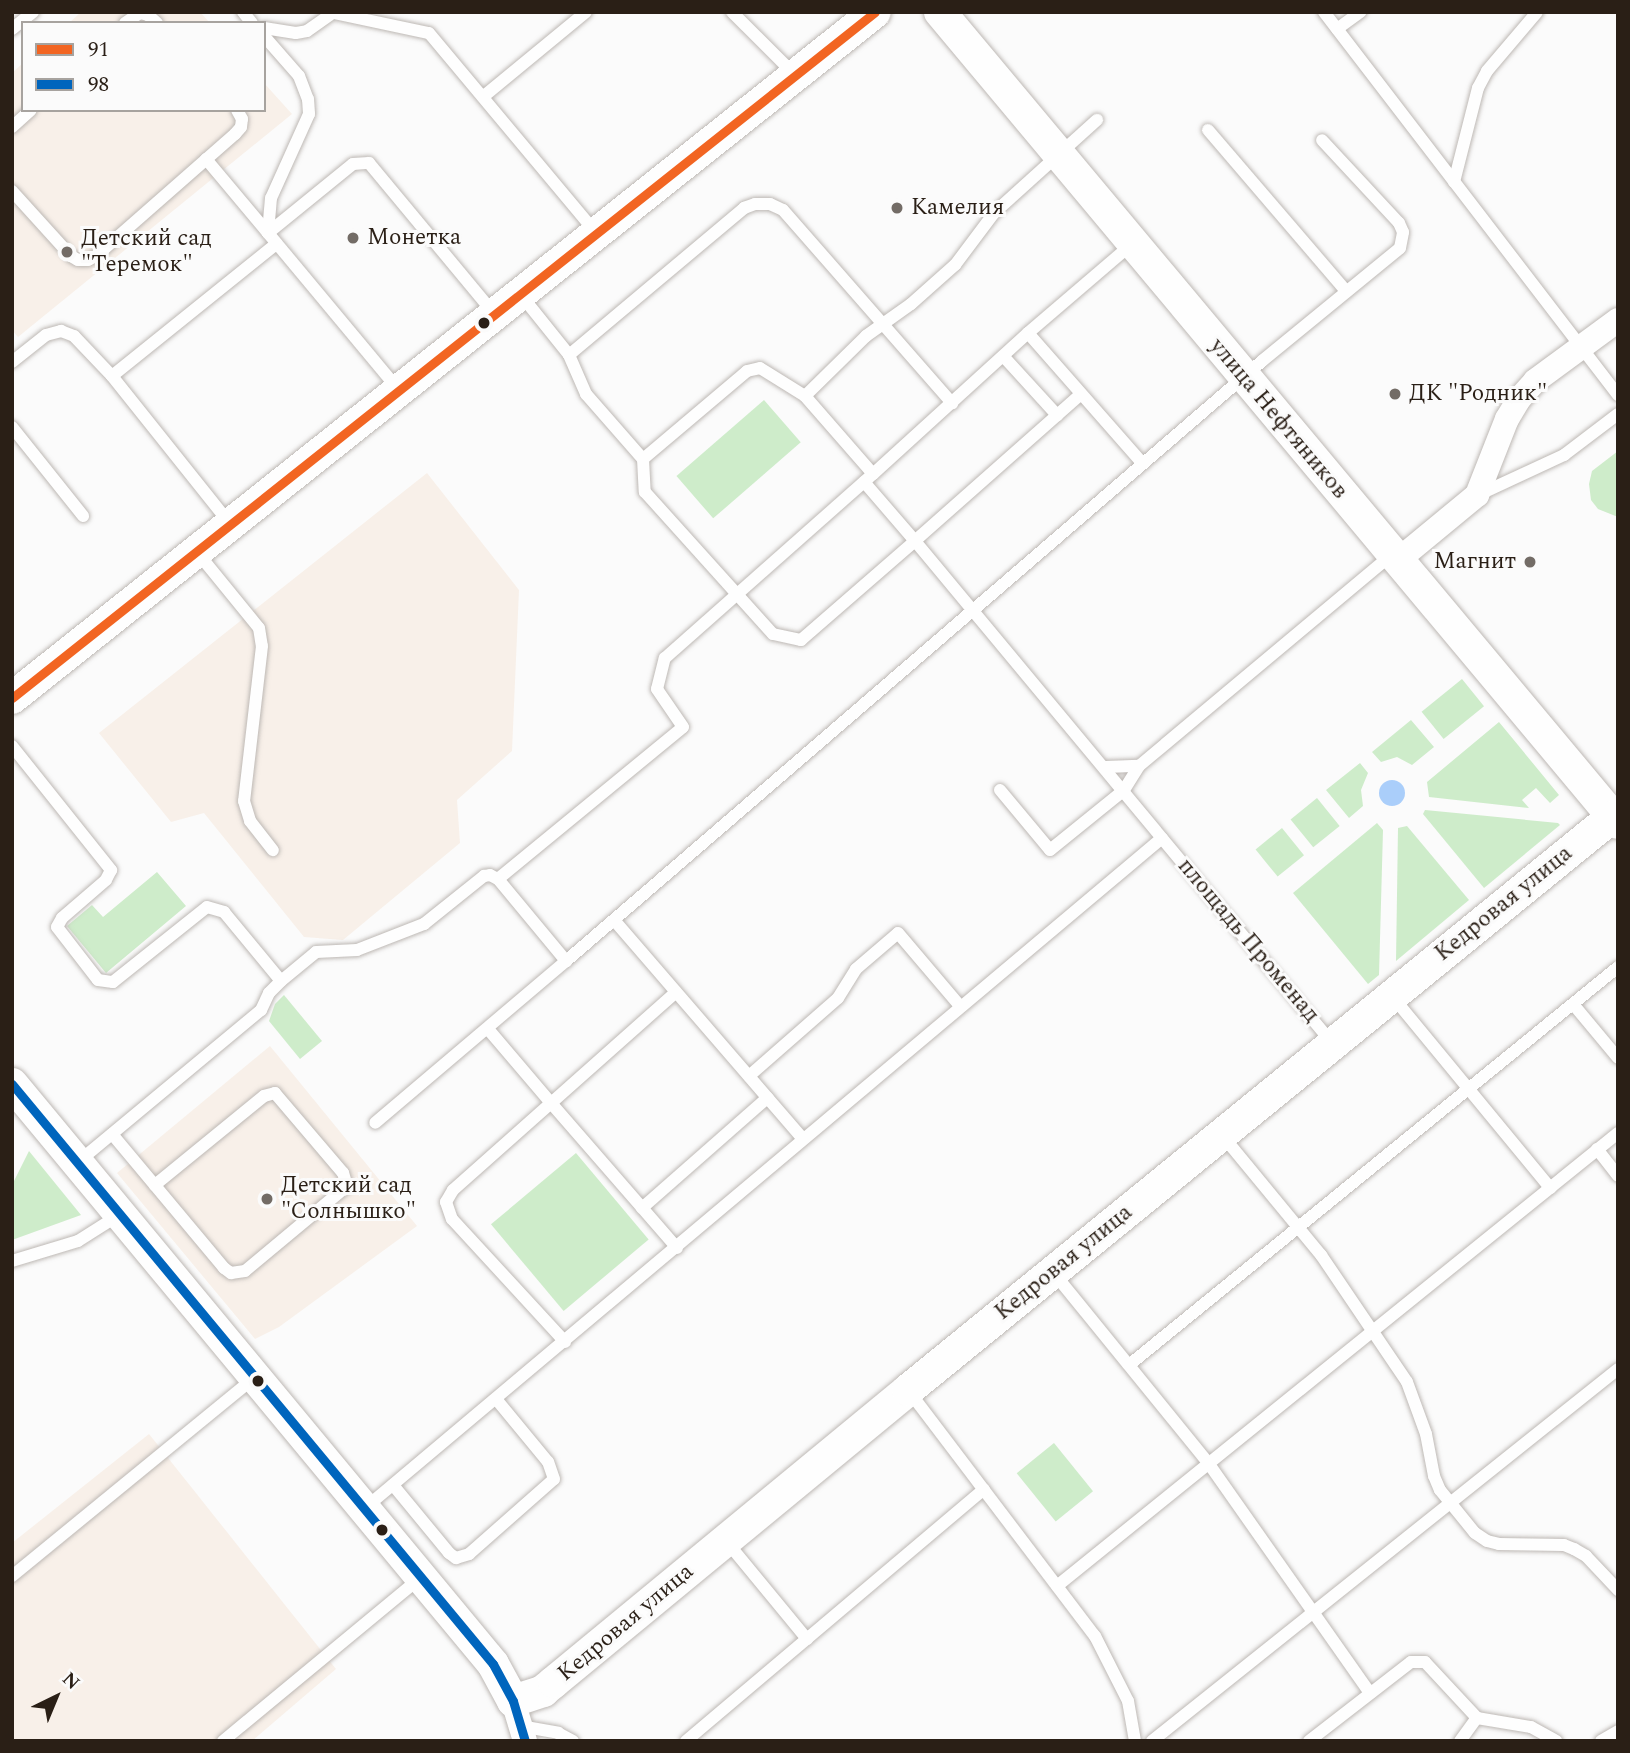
<!DOCTYPE html>
<html>
<head>
<meta charset="utf-8">
<style>
  body { margin:0 }
  #map { position:relative; width:1630px; height:1753px; overflow:hidden; background:#fbfbfb; font-family:Spectral,serif }
  div>[style] { position:absolute }
  [style*='--x'] { left:calc(var(--x)*1px); top:calc(var(--y)*1px); width:calc(var(--w)*1px); rotate:calc(var(--a)*1deg) }
  .built>* { inset:0; background:#f8f0e9 }
  .green>* { inset:0; background:#ceecca; transform-origin:0 0 }
  .water>* { inset:0; background:#aacefa }
  .round { border-radius:50% }
  .roads { filter:drop-shadow(0 0 2px #bdb8b4) drop-shadow(0 0 2px #bdb8b4) }
  .service>* { height:12px; margin:-6px; padding:0 6px; transform-origin:6px; border-radius:6px; background:#fefefe }
  .minor>* { height:24px; margin:-12px; padding:0 12px; transform-origin:12px; border-radius:12px; background:#fefefe }
  .tertiary>* { height:32px; margin:-16px; padding:0 16px; transform-origin:16px; border-radius:16px; background:#fefefe }
  .bus-1>* { height:9px; margin:-4.5px; padding:0 4.5px; transform-origin:4.5px; border-radius:4.5px; background:#f26522 }
  .bus-2>* { height:9px; margin:-4.5px; padding:0 4.5px; transform-origin:4.5px; border-radius:4.5px; background:#0065bd }
  .dots>* { width:19px; height:19px; translate:-50% -50%; box-sizing:border-box; border:4px solid #fbfbfb; border-radius:50% }
  span { translate:-50% -50%; white-space:nowrap; text-align:center; line-height:1.15; -webkit-text-stroke:6px #fbfbfb; paint-order:stroke }
  .poi-label { font-size:23px; color:#2a1f16 }
  .left { translate:0 -50%; text-align:left }
  .right { translate:-100% -50%; text-align:right }
  .street-label { font-size:23px; color:#2a1f16 }
  .frame { position:absolute; inset:0; border:14px solid #2a1f16; pointer-events:none }
  .legend { position:absolute; left:21px; top:21px; width:245px; height:91px; box-sizing:border-box; background:#fbfbfb; border:2px solid #a7a39f; margin:0; padding:9px 12px; list-style:none; font-size:21px; color:#2a1f16 }
  .legend li { display:flex; align-items:center; gap:14px; height:35px }
  .legend b { width:35px; border:2px solid #a7a39f }
  .north { position:absolute; left:21px; top:1662px; width:70px; height:70px; -webkit-text-stroke:5px #fbfbfb; paint-order:stroke; rotate:43deg; font-size:19px; font-weight:700; line-height:28px; text-align:center; color:#2a1f16 }
  .north::after { content:''; display:block; margin:auto; width:24px; height:32px; background:#2a1f16; clip-path:polygon(50% 0,100% 100%,50% 72%,0 100%) }
</style>
</head>
<body>
<div id="map">
  <div class="built">
    <i style="clip-path:polygon(81px 12px,200px 12px,210px 23px,69px 23px)"></i>
    <i style="clip-path:polygon(23px 63px,23px 110px,264px 110px,264px 83px,292px 114px,18px 337px,12px 330px,12px 73px)"></i>
    <i style="clip-path:polygon(427px 473px,519px 590px,512px 751px,457px 800px,460px 843px,343px 940px,304px 937px,204px 813px,171px 822px,99px 733px)"></i>
    <i style="clip-path:polygon(270px 1046px,417px 1226px,279px 1327px,255px 1339px,117px 1173px)"></i>
    <i style="clip-path:polygon(149px 1434px,336px 1669px,252px 1741px,12px 1741px,12px 1543px)"></i>
  </div>
  <div class="green">
    <i style="left:764px;top:400px;width:56px;height:116px;rotate:49deg"></i>
    <i style="clip-path:polygon(1618px 451px,1618px 517px,1598px 509px,1591px 500px,1589px 484px,1592px 471px)"></i>
    <i style="left:1462px;top:679px;width:35px;height:52px;rotate:51deg"></i>
    <i style="clip-path:polygon(1411px 720px,1434px 747px,1412px 765px,1397px 757px,1381px 762px,1372px 752px)"></i>
    <i style="clip-path:polygon(1499px 722px,1559px 795px,1550px 803px,1536px 788px,1522px 800px,1529px 808px,1429px 797px,1427px 782px)"></i>
    <i style="clip-path:polygon(1360px 763px,1368px 773px,1361px 790px,1363px 806px,1349px 818px,1326px 790px)"></i>
    <i style="left:1317px;top:798px;width:36px;height:34px;rotate:51deg"></i>
    <i style="clip-path:polygon(1425px 810px,1558px 823px,1560px 825px,1484px 888px,1423px 814px)"></i>
    <i style="clip-path:polygon(1377px 823px,1383px 830px,1379px 975px,1368px 984px,1293px 893px)"></i>
    <i style="clip-path:polygon(1407px 826px,1469px 900px,1396px 961px,1398px 828px)"></i>
    <i style="left:1282px;top:828px;width:35px;height:34px;rotate:51deg"></i>
    <i style="clip-path:polygon(157px 872px,186px 906px,106px 973px,67px 926px,92px 905px,103px 917px)"></i>
    <i style="clip-path:polygon(284px 995px,322px 1041px,300px 1059px,269px 1021px,275px 1004px)"></i>
    <i style="clip-path:polygon(29px 1151px,81px 1215px,12px 1240px,12px 1185px)"></i>
    <i style="left:576px;top:1153px;width:113px;height:111px;rotate:50deg"></i>
    <i style="left:1054px;top:1443px;width:62px;height:48px;rotate:51deg"></i>
  </div>
  <div class="water">
    <i class="round" style="left:1379px;top:780px;width:26px;height:26px"></i>
  </div>
  <div class="roads">
    <div class="service">
      <i style="--x:243;--y:12;--w:14;--a:51"></i>
      <i style="--x:329;--y:12;--w:102;--a:11.9"></i>
      <i style="--x:429;--y:33;--w:262;--a:50.1"></i>
      <i style="--x:732;--y:12;--w:91;--a:45"></i>
      <i style="--x:1324;--y:12;--w:483;--a:52.5"></i>
      <i style="--x:125;--y:23;--w:18;--a:-34"></i>
      <i style="--x:140;--y:13;--w:8;--a:14"></i>
      <i style="--x:148;--y:15;--w:12;--a:42"></i>
      <i style="--x:264;--y:28;--w:32;--a:9"></i>
      <i style="--x:296;--y:33;--w:11;--a:-10"></i>
      <i style="--x:307;--y:31;--w:28;--a:-35"></i>
      <i style="--x:12;--y:29;--w:27;--a:-39"></i>
      <i style="--x:1337;--y:29;--w:29;--a:-36"></i>
      <i style="--x:264;--y:36;--w:53;--a:48.8"></i>
      <i style="--x:299;--y:76;--w:25;--a:69"></i>
      <i style="--x:308;--y:99;--w:15;--a:86"></i>
      <i style="--x:309;--y:114;--w:92;--a:114.3"></i>
      <i style="--x:271;--y:198;--w:35;--a:95"></i>
      <i style="--x:268;--y:233;--w:203;--a:50.2"></i>
      <i style="--x:484;--y:96;--w:132;--a:-39.5"></i>
      <i style="--x:12;--y:127;--w:25;--a:-42"></i>
      <i style="--x:1208;--y:130;--w:212;--a:49.4"></i>
      <i style="--x:206;--y:159;--w:97;--a:50"></i>
      <i style="--x:268;--y:233;--w:109;--a:-39.1"></i>
      <i style="--x:353;--y:164;--w:16;--a:-4"></i>
      <i style="--x:369;--y:163;--w:197;--a:50.3"></i>
      <i style="--x:1454;--y:182;--w:97;--a:-75.7"></i>
      <i style="--x:1478;--y:88;--w:19;--a:-62"></i>
      <i style="--x:1487;--y:71;--w:77;--a:-49.7"></i>
      <i style="--x:12;--y:191;--w:88;--a:47.8"></i>
      <i style="--x:71;--y:256;--w:8;--a:30"></i>
      <i style="--x:78;--y:260;--w:10;--a:0"></i>
      <i style="--x:88;--y:260;--w:9;--a:-27"></i>
      <i style="--x:96;--y:256;--w:185;--a:-41.3"></i>
      <i style="--x:235;--y:134;--w:9;--a:-49"></i>
      <i style="--x:241;--y:127;--w:8;--a:-83"></i>
      <i style="--x:242;--y:119;--w:10;--a:-119"></i>
      <i style="--x:521;--y:295;--w:77;--a:51.3"></i>
      <i style="--x:569;--y:355;--w:43;--a:66.4"></i>
      <i style="--x:586;--y:394;--w:86;--a:48.8"></i>
      <i style="--x:643;--y:459;--w:136;--a:-40.2"></i>
      <i style="--x:747;--y:371;--w:13;--a:-13"></i>
      <i style="--x:760;--y:368;--w:53;--a:31.9"></i>
      <i style="--x:805;--y:396;--w:86;--a:-44.5"></i>
      <i style="--x:866;--y:336;--w:55;--a:-35.4"></i>
      <i style="--x:911;--y:304;--w:59;--a:-41.6"></i>
      <i style="--x:955;--y:265;--w:65;--a:-53.1"></i>
      <i style="--x:994;--y:213;--w:139;--a:-42.1"></i>
      <i style="--x:1028;--y:333;--w:174;--a:48.7"></i>
      <i style="--x:569;--y:355;--w:229;--a:-40"></i>
      <i style="--x:744;--y:208;--w:12;--a:-20"></i>
      <i style="--x:755;--y:204;--w:15;--a:0"></i>
      <i style="--x:770;--y:204;--w:14;--a:25"></i>
      <i style="--x:783;--y:210;--w:257;--a:48.8"></i>
      <i style="--x:1004;--y:357;--w:79;--a:47.6"></i>
      <i style="--x:12;--y:362;--w:43;--a:-38.5"></i>
      <i style="--x:46;--y:335;--w:16;--a:-15"></i>
      <i style="--x:61;--y:331;--w:14;--a:21"></i>
      <i style="--x:74;--y:336;--w:55;--a:46.5"></i>
      <i style="--x:112;--y:376;--w:191;--a:51.4"></i>
      <i style="--x:112;--y:376;--w:211;--a:-38.8"></i>
      <i style="--x:1081;--y:394;--w:222;--a:138.5"></i>
      <i style="--x:915;--y:541;--w:654;--a:50.27"></i>
      <i style="--x:805;--y:396;--w:103;--a:48.9"></i>
      <i style="--x:873;--y:474;--w:210;--a:-42.3"></i>
      <i style="--x:1028;--y:333;--w:137;--a:-40.6"></i>
      <i style="--x:12;--y:427;--w:114;--a:51.4"></i>
      <i style="--x:643;--y:459;--w:33;--a:87"></i>
      <i style="--x:645;--y:492;--w:191;--a:48"></i>
      <i style="--x:773;--y:634;--w:29;--a:12"></i>
      <i style="--x:801;--y:640;--w:151;--a:-41"></i>
      <i style="--x:915;--y:541;--w:78;--a:-130.8"></i>
      <i style="--x:1480;--y:494;--w:93;--a:-24.9"></i>
      <i style="--x:1564;--y:455;--w:68;--a:-37.2"></i>
      <i style="--x:197;--y:552;--w:98;--a:50.8"></i>
      <i style="--x:259;--y:628;--w:18;--a:81"></i>
      <i style="--x:262;--y:646;--w:156;--a:96.6"></i>
      <i style="--x:244;--y:801;--w:21;--a:73"></i>
      <i style="--x:250;--y:821;--w:37;--a:52"></i>
      <i style="--x:12;--y:746;--w:159;--a:51.4"></i>
      <i style="--x:111;--y:870;--w:11;--a:117"></i>
      <i style="--x:106;--y:880;--w:58;--a:139.2"></i>
      <i style="--x:62;--y:918;--w:10;--a:119"></i>
      <i style="--x:57;--y:927;--w:67;--a:52.3"></i>
      <i style="--x:98;--y:980;--w:15;--a:8"></i>
      <i style="--x:113;--y:982;--w:120;--a:-38.6"></i>
      <i style="--x:207;--y:907;--w:18;--a:16"></i>
      <i style="--x:224;--y:912;--w:89;--a:50.4"></i>
      <i style="--x:281;--y:981;--w:17;--a:135"></i>
      <i style="--x:269;--y:993;--w:19;--a:115"></i>
      <i style="--x:261;--y:1010;--w:238;--a:140.3"></i>
      <i style="--x:1106;--y:767;--w:33;--a:-2"></i>
      <i style="--x:1000;--y:790;--w:78;--a:50.2"></i>
      <i style="--x:1050;--y:850;--w:95;--a:-39"></i>
      <i style="--x:1124;--y:790;--w:28;--a:-58"></i>
      <i style="--x:1139;--y:766;--w:329;--a:-39.9"></i>
      <i style="--x:498;--y:879;--w:239;--a:-39.4"></i>
      <i style="--x:683;--y:727;--w:46;--a:-124.4"></i>
      <i style="--x:657;--y:689;--w:32;--a:-76"></i>
      <i style="--x:665;--y:658;--w:278;--a:-41.5"></i>
      <i style="--x:614;--y:920;--w:289;--a:49.2"></i>
      <i style="--x:566;--y:961;--w:919;--a:-40.76"></i>
      <i style="--x:1262;--y:361;--w:178;--a:-39.3"></i>
      <i style="--x:1400;--y:248;--w:16;--a:-79"></i>
      <i style="--x:1403;--y:232;--w:10;--a:-114"></i>
      <i style="--x:1399;--y:223;--w:113;--a:-132.9"></i>
      <i style="--x:281;--y:981;--w:45;--a:-39.6"></i>
      <i style="--x:316;--y:952;--w:41;--a:-2.8"></i>
      <i style="--x:357;--y:950;--w:72;--a:-21.2"></i>
      <i style="--x:424;--y:924;--w:77;--a:-38.7"></i>
      <i style="--x:484;--y:876;--w:6;--a:-9"></i>
      <i style="--x:490;--y:875;--w:9;--a:27"></i>
      <i style="--x:498;--y:879;--w:107;--a:50.3"></i>
      <i style="--x:566;--y:961;--w:250;--a:139.7"></i>
      <i style="--x:675;--y:993;--w:166;--a:138.4"></i>
      <i style="--x:551;--y:1103;--w:192;--a:49"></i>
      <i style="--x:1392;--y:996;--w:249;--a:50.5"></i>
      <i style="--x:1573;--y:1004;--w:70;--a:50.2"></i>
      <i style="--x:488;--y:1029;--w:97;--a:49.6"></i>
      <i style="--x:551;--y:1103;--w:131;--a:138.4"></i>
      <i style="--x:453;--y:1190;--w:14;--a:120"></i>
      <i style="--x:446;--y:1202;--w:18;--a:71"></i>
      <i style="--x:452;--y:1219;--w:167;--a:47.4"></i>
      <i style="--x:749;--y:1076;--w:118;--a:-41.2"></i>
      <i style="--x:838;--y:998;--w:34;--a:-58"></i>
      <i style="--x:856;--y:969;--w:55;--a:-40.6"></i>
      <i style="--x:898;--y:933;--w:96;--a:49.7"></i>
      <i style="--x:112;--y:1134;--w:175;--a:50.1"></i>
      <i style="--x:224;--y:1268;--w:9;--a:36"></i>
      <i style="--x:231;--y:1273;--w:14;--a:-8"></i>
      <i style="--x:245;--y:1271;--w:133;--a:-39.8"></i>
      <i style="--x:347;--y:1186;--w:14;--a:-107"></i>
      <i style="--x:343;--y:1173;--w:105;--a:-130.4"></i>
      <i style="--x:275;--y:1093;--w:11;--a:165"></i>
      <i style="--x:264;--y:1096;--w:141;--a:140.8"></i>
      <i style="--x:1222;--y:1135;--w:156;--a:50.5"></i>
      <i style="--x:1321;--y:1255;--w:153;--a:55.9"></i>
      <i style="--x:1407;--y:1382;--w:55;--a:69.9"></i>
      <i style="--x:1426;--y:1434;--w:43;--a:79.2"></i>
      <i style="--x:1434;--y:1476;--w:15;--a:67"></i>
      <i style="--x:1440;--y:1490;--w:55;--a:50.9"></i>
      <i style="--x:1475;--y:1533;--w:14;--a:34"></i>
      <i style="--x:1487;--y:1541;--w:12;--a:14"></i>
      <i style="--x:1499;--y:1544;--w:65;--a:0.9"></i>
      <i style="--x:1564;--y:1545;--w:11;--a:22"></i>
      <i style="--x:1574;--y:1549;--w:14;--a:30"></i>
      <i style="--x:1586;--y:1556;--w:47;--a:46.7"></i>
      <i style="--x:1597;--y:1149;--w:34;--a:52"></i>
      <i style="--x:642;--y:1208;--w:167;--a:-41.3"></i>
      <i style="--x:12;--y:1261;--w:69;--a:-16.9"></i>
      <i style="--x:78;--y:1241;--w:49;--a:-32.4"></i>
      <i style="--x:1053;--y:1272;--w:247;--a:50.9"></i>
      <i style="--x:1209;--y:1464;--w:280;--a:54.9"></i>
      <i style="--x:1129;--y:1365;--w:630;--a:-39.14"></i>
      <i style="--x:908;--y:1390;--w:309;--a:52.8"></i>
      <i style="--x:1095;--y:1636;--w:73;--a:63.1"></i>
      <i style="--x:1128;--y:1701;--w:41;--a:80.1"></i>
      <i style="--x:393;--y:1485;--w:88;--a:50.5"></i>
      <i style="--x:449;--y:1553;--w:9;--a:36"></i>
      <i style="--x:456;--y:1558;--w:14;--a:-17"></i>
      <i style="--x:469;--y:1554;--w:113;--a:-41.4"></i>
      <i style="--x:554;--y:1479;--w:18;--a:-109"></i>
      <i style="--x:548;--y:1462;--w:82;--a:-129.5"></i>
      <i style="--x:365;--y:1508;--w:1041;--a:-40.05"></i>
      <i style="--x:727;--y:1542;--w:126;--a:50.5"></i>
      <i style="--x:12;--y:1576;--w:314;--a:-39.3"></i>
      <i style="--x:1057;--y:1586;--w:721;--a:-38.92"></i>
      <i style="--x:520;--y:1726;--w:39;--a:10"></i>
      <i style="--x:558;--y:1733;--w:17;--a:28"></i>
      <i style="--x:223;--y:1741;--w:256;--a:-39.6"></i>
      <i style="--x:686;--y:1741;--w:390;--a:-40.2"></i>
      <i style="--x:1152;--y:1741;--w:596;--a:-38.6"></i>
      <i style="--x:1309;--y:1741;--w:129;--a:-37.8"></i>
      <i style="--x:1411;--y:1662;--w:14;--a:0"></i>
      <i style="--x:1425;--y:1662;--w:76;--a:47.1"></i>
      <i style="--x:1477;--y:1718;--w:55;--a:9.5"></i>
      <i style="--x:1531;--y:1727;--w:29;--a:29"></i>
      <i style="--x:1460;--y:1741;--w:29;--a:-54"></i>
      <i style="--x:1601;--y:1741;--w:20;--a:-30"></i>
    </div>
    <div class="minor">
      <i style="--x:1397;--y:561;--w:104;--a:-39.5"></i>
      <i style="--x:1477;--y:495;--w:82;--a:-68.5"></i>
      <i style="--x:1507;--y:419;--w:23;--a:-59"></i>
      <i style="--x:1519;--y:399;--w:24;--a:-48"></i>
      <i style="--x:1535;--y:381;--w:103;--a:-36.3"></i>
      <i style="--x:513;--y:1701;--w:42;--a:73.3"></i>
    </div>
    <div class="tertiary">
      <i style="--x:940;--y:12;--w:1057;--a:50.1"></i>
      <i style="--x:12;--y:698;--w:1102;--a:-38.48"></i>
      <i style="--x:12;--y:1084;--w:753;--a:50.33"></i>
      <i style="--x:493;--y:1664;--w:42;--a:61.6"></i>
      <i style="--x:513;--y:1701;--w:32;--a:-18"></i>
      <i style="--x:543;--y:1691;--w:14;--a:-39"></i>
      <i style="--x:554;--y:1682;--w:459;--a:-39.5"></i>
      <i style="--x:908;--y:1390;--w:908;--a:-39.14"></i>
    </div>
  </div>
  <div class="bus-1">
    <i style="--x:12;--y:698;--w:1102;--a:-38.48"></i>
  </div>
  <div class="bus-2">
    <i style="--x:12;--y:1084;--w:753;--a:50.33"></i>
    <i style="--x:493;--y:1664;--w:42;--a:61.6"></i>
    <i style="--x:513;--y:1701;--w:42;--a:73.3"></i>
  </div>
  <div class="dots">
    <i style="left:897px;top:208px;background:#736c66"></i>
    <i style="left:353px;top:238px;background:#736c66"></i>
    <i style="left:67px;top:252px;background:#736c66"></i>
    <i style="left:484px;top:323px;background:#2a1f16"></i>
    <i style="left:1395px;top:394px;background:#736c66"></i>
    <i style="left:1530px;top:562px;background:#736c66"></i>
    <i style="left:267px;top:1199px;background:#736c66"></i>
    <i style="left:258px;top:1381px;background:#2a1f16"></i>
    <i style="left:382px;top:1530px;background:#2a1f16"></i>
  </div>
  <div class="poi-label">
    <span class="left" style="left:911px;top:208px">Камелия</span>
    <span class="left" style="left:367px;top:238px">Монетка</span>
    <span class="left" style="left:81px;top:252px">Детский сад<br>"Теремок"</span>
    <span class="left" style="left:1409px;top:394px">ДК "Родник"</span>
    <span class="right" style="left:1516px;top:562px">Магнит</span>
    <span class="left" style="left:281px;top:1199px">Детский сад<br>"Солнышко"</span>
  </div>
  <div class="street-label">
    <span style="left:1278px;top:419px;rotate:50deg">улица Нефтяников</span>
    <span style="left:1504px;top:904px;rotate:-39deg">Кедровая улица</span>
    <span style="left:1248px;top:941px;rotate:50deg">площадь Променад</span>
    <span style="left:1064px;top:1263px;rotate:-39deg">Кедровая улица</span>
    <span style="left:626px;top:1623px;rotate:-40deg">Кедровая улица</span>
  </div>
  <div class="frame"></div>
  <ul class="legend">
  <li><b style="height:9px;background:#f26522"></b>91</li>
  <li><b style="height:9px;background:#0065bd"></b>98</li>
  </ul>
  <div class="north">N</div>
</div>
</body>
</html>
